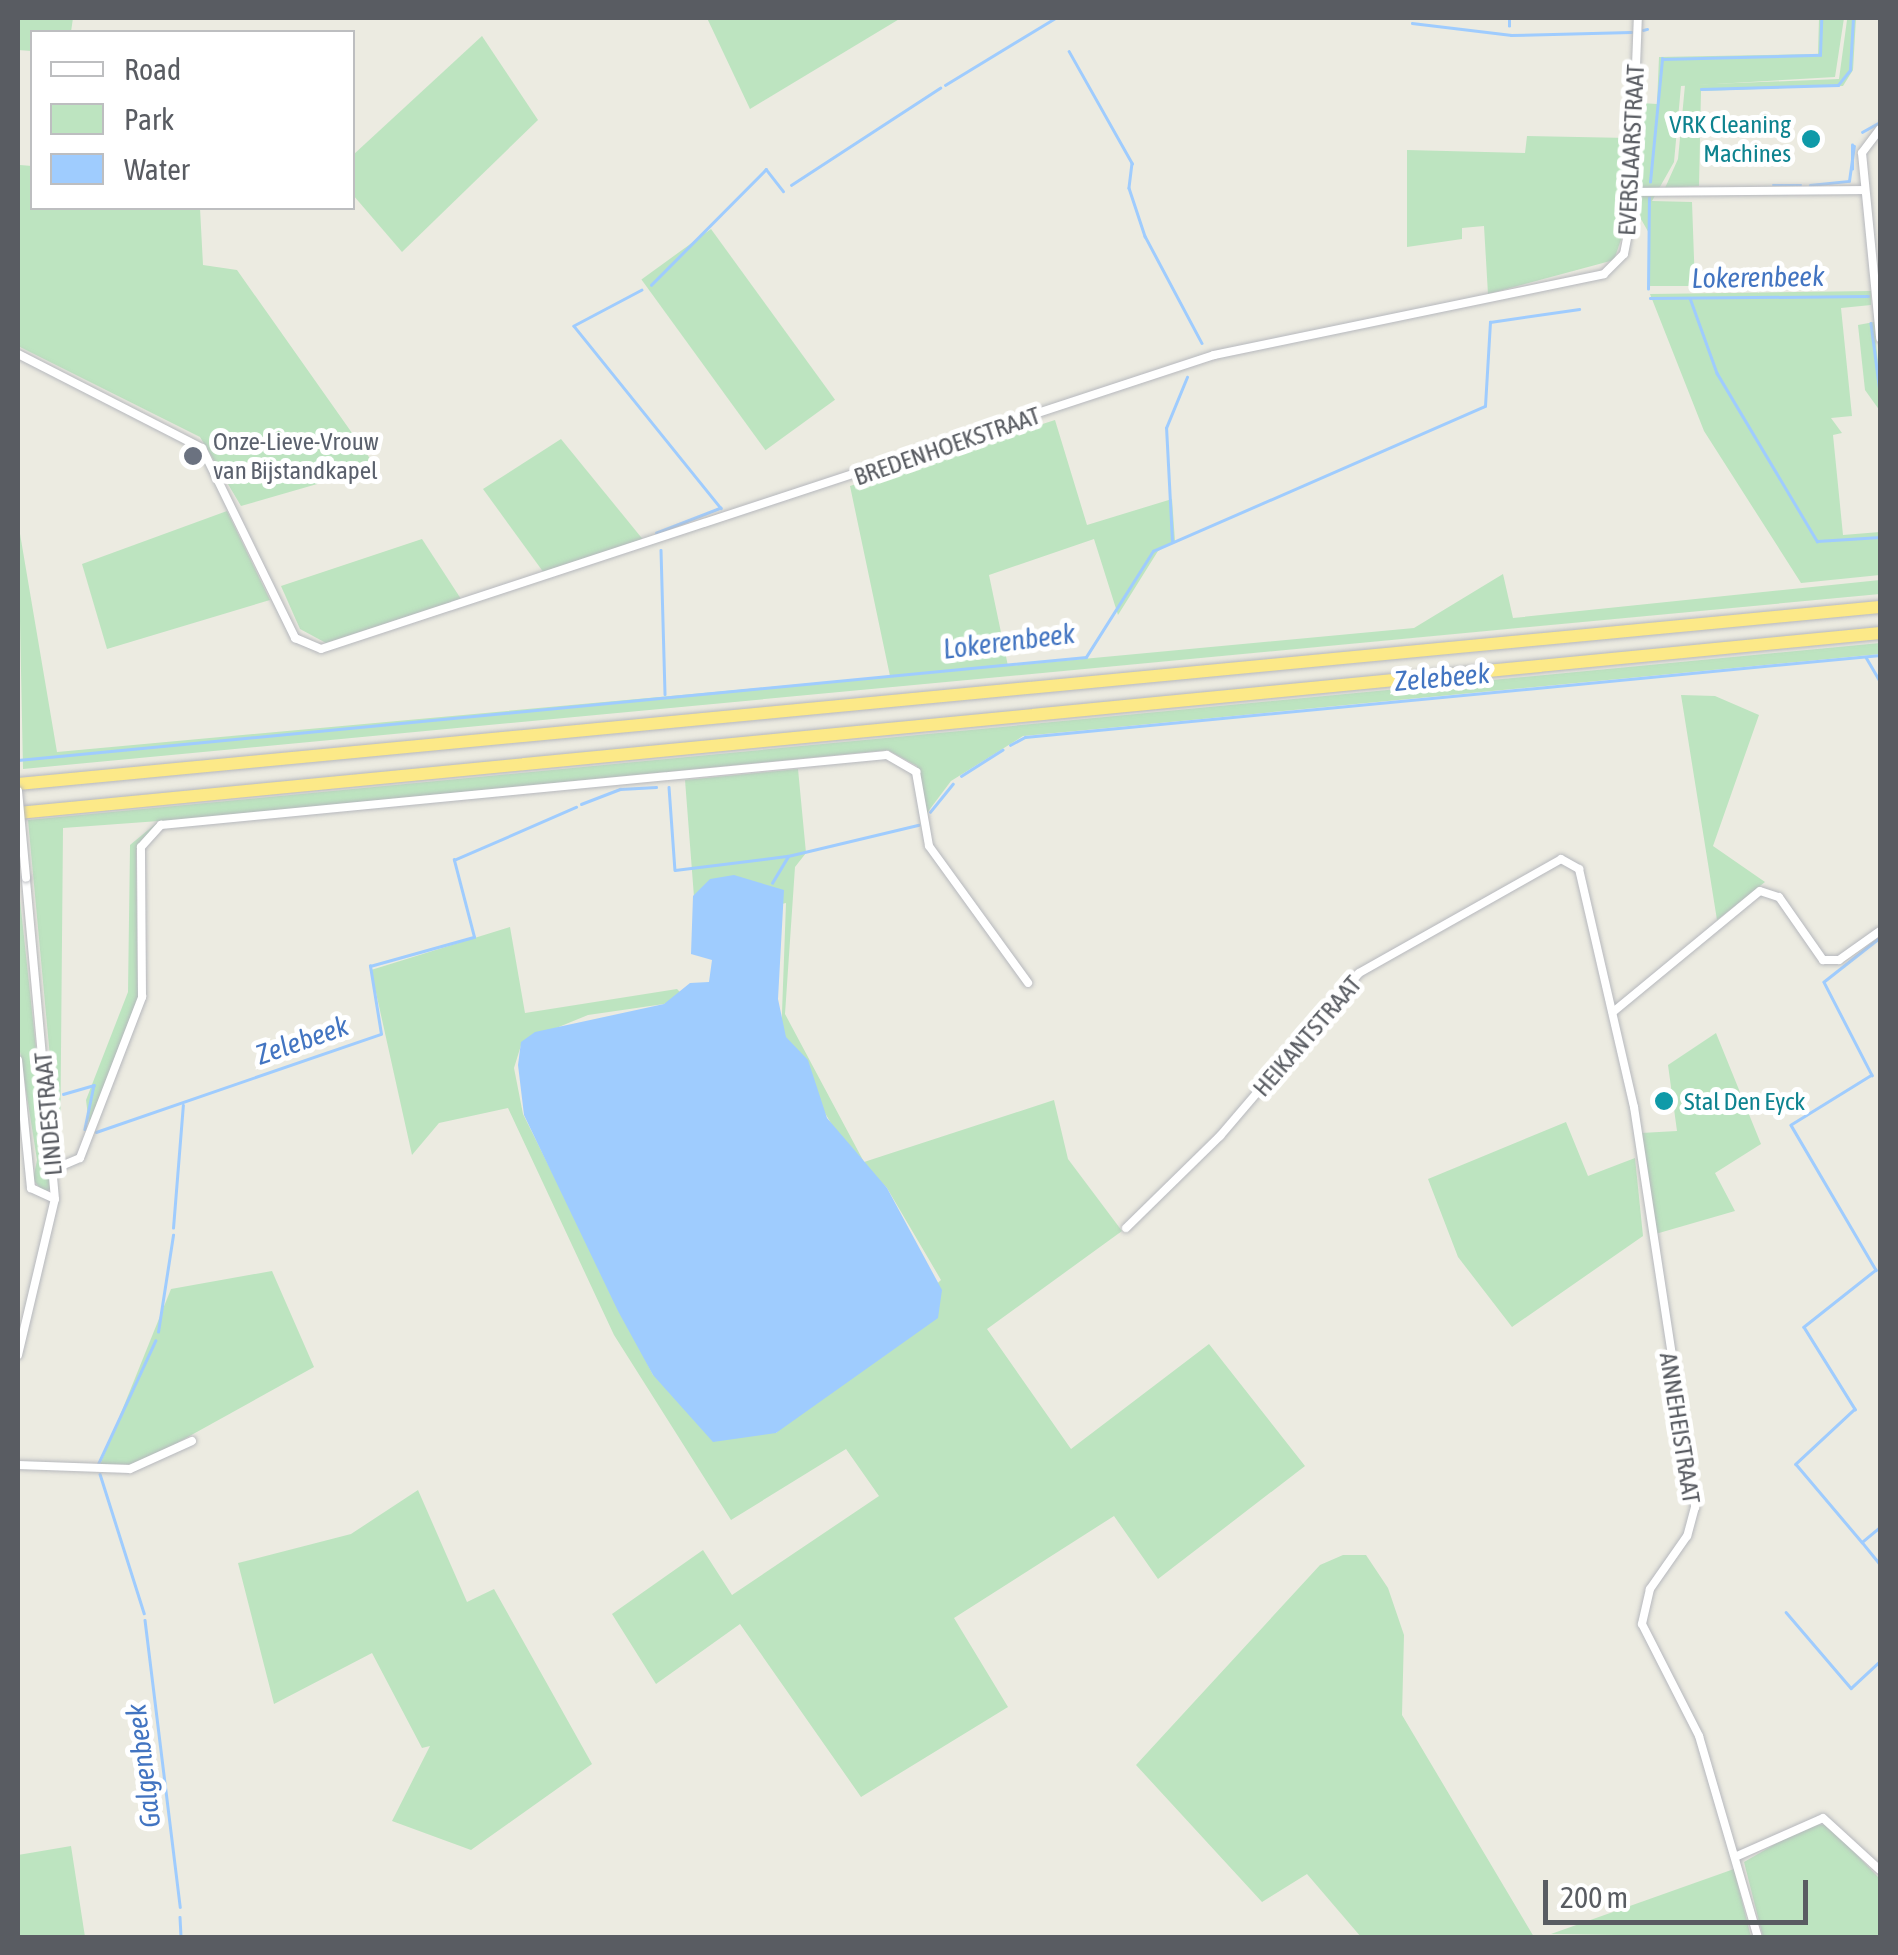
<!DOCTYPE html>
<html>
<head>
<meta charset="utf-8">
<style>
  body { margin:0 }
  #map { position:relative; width:1898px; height:1955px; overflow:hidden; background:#ecebe1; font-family:"Asap Condensed",sans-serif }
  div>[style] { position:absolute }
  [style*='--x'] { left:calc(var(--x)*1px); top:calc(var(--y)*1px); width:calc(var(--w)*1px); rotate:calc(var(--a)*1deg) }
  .green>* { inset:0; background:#bde4c0; transform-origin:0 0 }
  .water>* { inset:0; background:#9fccfe }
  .stream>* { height:2.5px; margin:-1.25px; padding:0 1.25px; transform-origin:1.25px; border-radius:1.25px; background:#9fccfe }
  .roads { filter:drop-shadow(0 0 2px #b6b8bd) drop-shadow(0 0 2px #b6b8bd) }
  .minor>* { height:8px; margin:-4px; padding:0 4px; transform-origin:4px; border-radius:4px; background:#fff }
  .motorway>* { height:12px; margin:-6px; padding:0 6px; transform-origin:6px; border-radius:6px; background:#fce988 }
  .bridges { filter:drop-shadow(0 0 2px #b6b8bd) drop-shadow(0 0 2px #b6b8bd) }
  .minor-bridge>* { height:8px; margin:-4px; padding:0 4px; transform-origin:4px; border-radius:4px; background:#fff }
  .dots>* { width:28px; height:28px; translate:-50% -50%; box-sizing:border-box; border:5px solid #fff; border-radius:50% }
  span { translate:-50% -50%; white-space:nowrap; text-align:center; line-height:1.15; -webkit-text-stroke:10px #fff; paint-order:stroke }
  .culture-label { font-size:25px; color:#0d838f }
  .right { translate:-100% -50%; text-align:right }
  .left { translate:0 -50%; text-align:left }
  .street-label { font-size:25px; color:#595c62 }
  .worship-label { font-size:25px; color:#5b616d }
  .water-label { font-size:28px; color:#4274c1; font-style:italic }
  .frame { position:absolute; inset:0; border:20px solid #595c62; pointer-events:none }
  .legend { position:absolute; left:30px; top:30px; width:325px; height:180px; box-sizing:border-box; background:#fff; border:2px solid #bdbec0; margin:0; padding:12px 18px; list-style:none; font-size:30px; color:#595c62 }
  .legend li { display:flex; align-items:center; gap:20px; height:50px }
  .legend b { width:50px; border:2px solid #bdbec0 }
  .scale { position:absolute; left:1543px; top:1880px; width:265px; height:45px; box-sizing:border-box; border:5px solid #595c62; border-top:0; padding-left:12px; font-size:30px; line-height:35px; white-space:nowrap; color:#595c62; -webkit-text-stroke:8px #fff; paint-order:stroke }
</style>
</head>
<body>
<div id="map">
  <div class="green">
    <i style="clip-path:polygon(18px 18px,73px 18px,71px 32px,32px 32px,32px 51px,18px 50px)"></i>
    <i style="clip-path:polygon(707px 18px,901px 18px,750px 109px)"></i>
    <i style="clip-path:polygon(1819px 18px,1844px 18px,1835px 77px,1681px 86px,1674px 162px,1652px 201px,1692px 202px,1695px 286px,1650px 286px,1650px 235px,1637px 212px,1641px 103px,1657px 104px,1659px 57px,1818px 54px)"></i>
    <i style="clip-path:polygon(1856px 18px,1853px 70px,1843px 86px,1701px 91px,1699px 186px,1665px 188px,1678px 159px,1685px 85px,1839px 79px,1847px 20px)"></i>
    <i style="clip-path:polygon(482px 36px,538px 120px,402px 252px,353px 195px,353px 155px)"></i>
    <i style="clip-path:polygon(1527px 136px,1629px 138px,1625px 228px,1614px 260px,1488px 294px,1484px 226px,1462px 228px,1462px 239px,1407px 247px,1407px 150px,1525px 153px)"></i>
    <i style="clip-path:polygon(20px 165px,32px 166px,32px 208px,200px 208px,203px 265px,237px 270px,376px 467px,241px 506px,200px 437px,18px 346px)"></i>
    <i style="left:711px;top:229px;width:211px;height:86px;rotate:54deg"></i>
    <i style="clip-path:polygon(1871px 291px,1871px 305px,1841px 308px,1852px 416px,1831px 418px,1842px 433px,1833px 435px,1843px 535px,1880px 532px,1880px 575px,1801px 583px,1704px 431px,1650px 294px)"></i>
    <i style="clip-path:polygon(1874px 322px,1880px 383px,1880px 411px,1865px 390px,1858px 325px)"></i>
    <i style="clip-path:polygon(1055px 420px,1087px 525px,1172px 499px,1175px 541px,1158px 551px,1118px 615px,1094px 539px,989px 575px,1008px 666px,1414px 628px,1503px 574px,1513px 618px,1880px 580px,1880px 594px,23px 769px,18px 522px,57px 752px,890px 676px,850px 486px)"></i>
    <i style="clip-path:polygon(561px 439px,645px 542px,544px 573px,483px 489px)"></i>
    <i style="clip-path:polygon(227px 511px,270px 600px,107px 649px,82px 564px)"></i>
    <i style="clip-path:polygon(422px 539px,461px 599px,326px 643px,300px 629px,281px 586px)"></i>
    <i style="clip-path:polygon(1880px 643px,1880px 654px,1023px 736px,951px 781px,927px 813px,917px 766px,888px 750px,159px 822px,136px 850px,138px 1002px,89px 1124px,86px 1100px,128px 992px,130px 845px,159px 821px,63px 828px,60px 1165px,28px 820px)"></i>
    <i style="clip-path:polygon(1681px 695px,1715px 696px,1759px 715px,1713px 846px,1765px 882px,1717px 920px)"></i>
    <i style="clip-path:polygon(798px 769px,806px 853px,795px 867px,785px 1014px,864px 1162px,1054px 1100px,1068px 1159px,1122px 1231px,987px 1329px,1071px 1449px,1209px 1344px,1305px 1466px,1158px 1579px,1114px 1516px,954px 1618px,1008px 1707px,861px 1797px,740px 1624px,656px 1684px,612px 1614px,703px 1550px,732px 1595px,879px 1496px,846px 1449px,731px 1520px,614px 1335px,508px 1108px,439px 1123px,412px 1155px,371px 970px,510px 927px,525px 1013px,677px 989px,682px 994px,664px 1004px,588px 1015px,522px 1042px,514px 1068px,523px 1114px,653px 1375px,776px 1433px,941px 1280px,887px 1188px,843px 1143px,781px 1040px,786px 903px,696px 923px,685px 780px)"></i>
    <i style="clip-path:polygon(18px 881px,51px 1188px,45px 1193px,33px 1180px,37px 1160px,18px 1039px)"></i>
    <i style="clip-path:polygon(1716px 1033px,1761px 1144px,1715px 1173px,1735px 1211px,1652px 1235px,1641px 1133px,1677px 1131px,1668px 1065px)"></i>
    <i style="clip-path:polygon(1566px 1122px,1588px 1176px,1635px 1158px,1643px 1236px,1512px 1327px,1458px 1257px,1428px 1179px)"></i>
    <i style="clip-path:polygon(272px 1271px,314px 1367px,139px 1464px,100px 1465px,171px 1289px)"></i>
    <i style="clip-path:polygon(418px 1490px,467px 1602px,494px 1589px,592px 1764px,471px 1850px,392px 1821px,430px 1746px,422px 1748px,372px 1653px,274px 1704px,238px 1563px,351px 1534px)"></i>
    <i style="clip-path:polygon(1343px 1555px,1366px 1555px,1388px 1588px,1404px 1635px,1402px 1715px,1534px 1937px,1361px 1937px,1307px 1874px,1262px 1902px,1136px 1765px,1320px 1565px)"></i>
    <i style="clip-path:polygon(1810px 1824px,1828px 1825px,1880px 1879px,1880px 1937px,1763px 1937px,1744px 1862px)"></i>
    <i style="clip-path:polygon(71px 1846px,85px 1937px,18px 1937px,18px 1855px)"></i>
    <i style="clip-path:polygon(1734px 1869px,1751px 1937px,1551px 1934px)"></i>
  </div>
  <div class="water">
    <i style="clip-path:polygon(734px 875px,784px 890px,778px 999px,786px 1037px,808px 1060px,827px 1118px,887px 1188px,942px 1290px,938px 1318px,776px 1433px,713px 1442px,653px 1375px,618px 1311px,524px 1115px,518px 1065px,521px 1042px,535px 1032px,664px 1004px,690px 983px,709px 982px,712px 960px,691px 954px,693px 896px,710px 879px)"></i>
  </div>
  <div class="stream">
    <i style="--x:1412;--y:23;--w:100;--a:6.9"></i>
    <i style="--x:1511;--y:35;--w:120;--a:-1.4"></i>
    <i style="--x:1509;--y:26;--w:8;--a:-90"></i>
    <i style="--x:1643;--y:30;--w:4;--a:-14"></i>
    <i style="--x:1069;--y:51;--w:129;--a:60.6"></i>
    <i style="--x:1132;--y:163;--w:25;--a:97"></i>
    <i style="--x:1129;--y:188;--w:51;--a:71.6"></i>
    <i style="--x:1145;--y:236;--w:121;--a:62"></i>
    <i style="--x:945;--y:85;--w:129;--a:-31.3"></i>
    <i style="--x:1701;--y:89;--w:137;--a:-1.7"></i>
    <i style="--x:1838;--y:85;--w:19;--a:-51"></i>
    <i style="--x:1850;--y:70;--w:52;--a:-86.7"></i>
    <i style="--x:1862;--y:132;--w:21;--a:-29"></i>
    <i style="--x:1852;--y:169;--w:24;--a:-90"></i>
    <i style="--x:1650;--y:182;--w:124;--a:-84.4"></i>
    <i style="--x:1662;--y:59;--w:158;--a:-1.5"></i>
    <i style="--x:1820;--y:55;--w:37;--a:-88"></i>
    <i style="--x:791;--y:185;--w:178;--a:-33.1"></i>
    <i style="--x:1773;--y:185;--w:28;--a:0"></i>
    <i style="--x:1810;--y:185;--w:39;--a:-6"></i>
    <i style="--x:1849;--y:181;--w:35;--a:-82"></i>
    <i style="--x:651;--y:285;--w:163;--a:-45.2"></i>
    <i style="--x:766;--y:169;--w:28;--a:52"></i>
    <i style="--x:1648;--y:289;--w:91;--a:-89.4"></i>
    <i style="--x:642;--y:290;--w:77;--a:152.1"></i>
    <i style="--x:574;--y:326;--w:234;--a:51.1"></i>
    <i style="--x:721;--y:508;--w:69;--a:158.7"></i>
    <i style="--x:1650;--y:298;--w:218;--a:-0.5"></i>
    <i style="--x:1690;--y:298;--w:80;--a:70.2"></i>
    <i style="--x:1717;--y:373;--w:196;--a:59.2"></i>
    <i style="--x:1817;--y:541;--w:63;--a:-3.6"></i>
    <i style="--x:1871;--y:323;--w:70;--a:82.6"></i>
    <i style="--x:1172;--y:541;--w:113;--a:-93"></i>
    <i style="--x:1166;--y:428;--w:55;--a:-67.6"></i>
    <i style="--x:661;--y:550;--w:144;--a:88.4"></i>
    <i style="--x:1866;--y:657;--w:28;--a:60"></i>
    <i style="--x:1010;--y:745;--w:17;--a:-28"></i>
    <i style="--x:1025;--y:737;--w:859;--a:-5.48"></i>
    <i style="--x:18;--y:760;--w:1073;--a:-5.51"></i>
    <i style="--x:1086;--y:657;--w:125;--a:-57.7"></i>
    <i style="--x:1153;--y:551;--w:362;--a:-23.6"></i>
    <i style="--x:1485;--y:406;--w:84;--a:-86.6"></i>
    <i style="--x:1490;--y:322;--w:90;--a:-8.3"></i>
    <i style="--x:961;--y:776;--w:49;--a:-32.4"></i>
    <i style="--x:669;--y:787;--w:83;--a:85.9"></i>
    <i style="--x:675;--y:870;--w:114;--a:-7.1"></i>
    <i style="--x:581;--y:804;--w:42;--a:-21"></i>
    <i style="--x:620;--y:789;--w:36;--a:-3"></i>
    <i style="--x:930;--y:812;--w:36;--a:-51"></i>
    <i style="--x:772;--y:883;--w:31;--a:-59"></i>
    <i style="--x:788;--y:856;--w:134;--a:-13.4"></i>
    <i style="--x:1880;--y:938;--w:71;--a:141.8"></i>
    <i style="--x:1824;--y:982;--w:105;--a:62.7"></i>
    <i style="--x:1872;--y:1075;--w:95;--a:148.3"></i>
    <i style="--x:1791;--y:1125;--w:168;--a:59.6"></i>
    <i style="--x:1876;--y:1270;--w:92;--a:141.6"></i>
    <i style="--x:1804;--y:1327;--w:97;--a:58.1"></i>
    <i style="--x:1855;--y:1409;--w:81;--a:137"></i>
    <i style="--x:1796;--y:1464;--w:102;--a:49.8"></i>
    <i style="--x:1862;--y:1542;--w:23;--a:-40"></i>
    <i style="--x:63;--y:1094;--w:32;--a:-16"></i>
    <i style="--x:94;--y:1085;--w:45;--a:101.6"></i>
    <i style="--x:96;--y:1132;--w:301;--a:-19"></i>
    <i style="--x:381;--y:1034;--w:69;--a:-99.2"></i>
    <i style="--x:370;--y:966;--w:108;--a:-15.6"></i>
    <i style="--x:474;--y:937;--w:80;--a:-104.6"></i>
    <i style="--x:454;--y:860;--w:133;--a:-23.5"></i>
    <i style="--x:173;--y:1228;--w:123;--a:-85.4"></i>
    <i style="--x:158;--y:1332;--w:98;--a:-81.2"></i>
    <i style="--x:98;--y:1464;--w:136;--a:-65.1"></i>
    <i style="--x:100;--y:1474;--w:146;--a:72.4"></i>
    <i style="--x:1862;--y:1542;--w:28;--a:51"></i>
    <i style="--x:1786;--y:1612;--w:100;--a:49.5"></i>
    <i style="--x:1851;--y:1688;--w:40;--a:-43"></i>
    <i style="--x:145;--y:1620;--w:289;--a:83"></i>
    <i style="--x:180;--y:1917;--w:19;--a:87"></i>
  </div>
  <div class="roads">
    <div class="minor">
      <i style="--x:1880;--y:129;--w:30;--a:127"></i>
      <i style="--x:1862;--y:153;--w:186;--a:84.4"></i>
      <i style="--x:1632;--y:192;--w:233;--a:-0.5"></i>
      <i style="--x:18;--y:354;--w:207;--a:27.1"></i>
      <i style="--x:202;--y:448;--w:212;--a:63.9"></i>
      <i style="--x:295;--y:638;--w:28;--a:23"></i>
      <i style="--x:321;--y:649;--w:940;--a:-18.22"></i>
      <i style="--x:1214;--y:355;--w:398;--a:-11.7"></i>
      <i style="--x:1604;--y:274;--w:28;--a:-45"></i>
      <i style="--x:1624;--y:254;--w:33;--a:-79"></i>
      <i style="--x:1630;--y:222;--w:204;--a:-87.8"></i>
      <i style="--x:1613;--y:1012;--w:190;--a:-39.5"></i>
      <i style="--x:1760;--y:891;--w:20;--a:18"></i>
      <i style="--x:1779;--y:897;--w:77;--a:55.1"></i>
      <i style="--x:1823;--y:960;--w:16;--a:0"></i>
      <i style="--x:1839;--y:960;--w:50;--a:-35.3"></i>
      <i style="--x:18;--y:1060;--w:129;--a:84.2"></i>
      <i style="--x:31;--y:1188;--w:26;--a:25"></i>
      <i style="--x:54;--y:1169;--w:28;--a:-23"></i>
      <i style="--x:80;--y:1158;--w:173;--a:-68.9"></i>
      <i style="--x:142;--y:997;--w:150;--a:-90.4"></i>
      <i style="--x:141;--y:847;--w:30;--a:-48"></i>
      <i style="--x:161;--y:825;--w:729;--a:-5.51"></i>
      <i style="--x:887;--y:755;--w:34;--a:30"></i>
      <i style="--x:916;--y:772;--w:75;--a:80"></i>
      <i style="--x:929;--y:846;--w:169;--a:54.1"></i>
      <i style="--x:1126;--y:1228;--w:132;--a:-44.4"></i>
      <i style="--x:1220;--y:1136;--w:214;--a:-49.5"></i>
      <i style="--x:1359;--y:973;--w:232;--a:-29.4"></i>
      <i style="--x:1561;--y:859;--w:21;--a:29"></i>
      <i style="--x:1579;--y:869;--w:244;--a:77"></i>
      <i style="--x:1634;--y:1107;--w:405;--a:81.3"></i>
      <i style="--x:1695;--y:1507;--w:30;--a:105"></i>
      <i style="--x:1687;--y:1536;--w:65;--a:124.9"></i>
      <i style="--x:1650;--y:1589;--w:36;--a:103"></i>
      <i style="--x:1642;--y:1624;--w:126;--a:63"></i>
      <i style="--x:1699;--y:1736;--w:210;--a:73.7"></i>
      <i style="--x:18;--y:1355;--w:160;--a:-76.7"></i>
      <i style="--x:55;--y:1199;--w:322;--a:-95.2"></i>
      <i style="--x:18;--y:1465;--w:112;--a:2"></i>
      <i style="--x:130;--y:1469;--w:68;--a:-24.3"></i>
      <i style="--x:1735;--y:1857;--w:96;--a:-23.9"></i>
      <i style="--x:1823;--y:1818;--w:77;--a:42.4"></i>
    </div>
    <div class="motorway">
      <i style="--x:18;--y:784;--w:1870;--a:-5.43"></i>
      <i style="--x:18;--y:813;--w:1871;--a:-5.52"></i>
    </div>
  </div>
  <div class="bridges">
    <div class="minor-bridge">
      <i style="--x:18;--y:791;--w:87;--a:84.7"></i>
    </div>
  </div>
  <div class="dots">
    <i style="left:1811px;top:139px;background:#0f9aa8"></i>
    <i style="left:193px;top:456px;background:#6b7280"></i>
    <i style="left:1664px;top:1101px;background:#0f9aa8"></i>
  </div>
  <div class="culture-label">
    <span class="right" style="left:1791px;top:139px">VRK Cleaning<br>Machines</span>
    <span class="left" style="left:1684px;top:1101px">Stal Den Eyck</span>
  </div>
  <div class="street-label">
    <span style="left:1631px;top:150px;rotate:-87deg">EVERSLAARSTRAAT</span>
    <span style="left:947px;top:446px;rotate:-19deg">BREDENHOEKSTRAAT</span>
    <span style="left:1307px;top:1036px;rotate:-49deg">HEIKANTSTRAAT</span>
    <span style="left:48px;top:1114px;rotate:-95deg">LINDESTRAAT</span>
    <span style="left:1680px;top:1428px;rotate:81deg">ANNEHEISTRAAT</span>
  </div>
  <div class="worship-label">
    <span class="left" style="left:213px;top:456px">Onze-Lieve-Vrouw<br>van Bijstandkapel</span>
  </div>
  <div class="water-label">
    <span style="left:1758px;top:277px;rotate:-1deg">Lokerenbeek</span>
    <span style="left:1009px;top:641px;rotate:-7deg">Lokerenbeek</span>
    <span style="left:1442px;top:677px;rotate:-5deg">Zelebeek</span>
    <span style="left:302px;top:1040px;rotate:-19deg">Zelebeek</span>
    <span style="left:143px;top:1766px;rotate:-97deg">Galgenbeek</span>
  </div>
  <div class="frame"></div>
  <ul class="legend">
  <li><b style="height:12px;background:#fff"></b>Road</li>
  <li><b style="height:28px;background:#bde4c0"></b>Park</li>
  <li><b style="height:28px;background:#9fccfe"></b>Water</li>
  </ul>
  <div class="scale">200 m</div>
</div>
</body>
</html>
